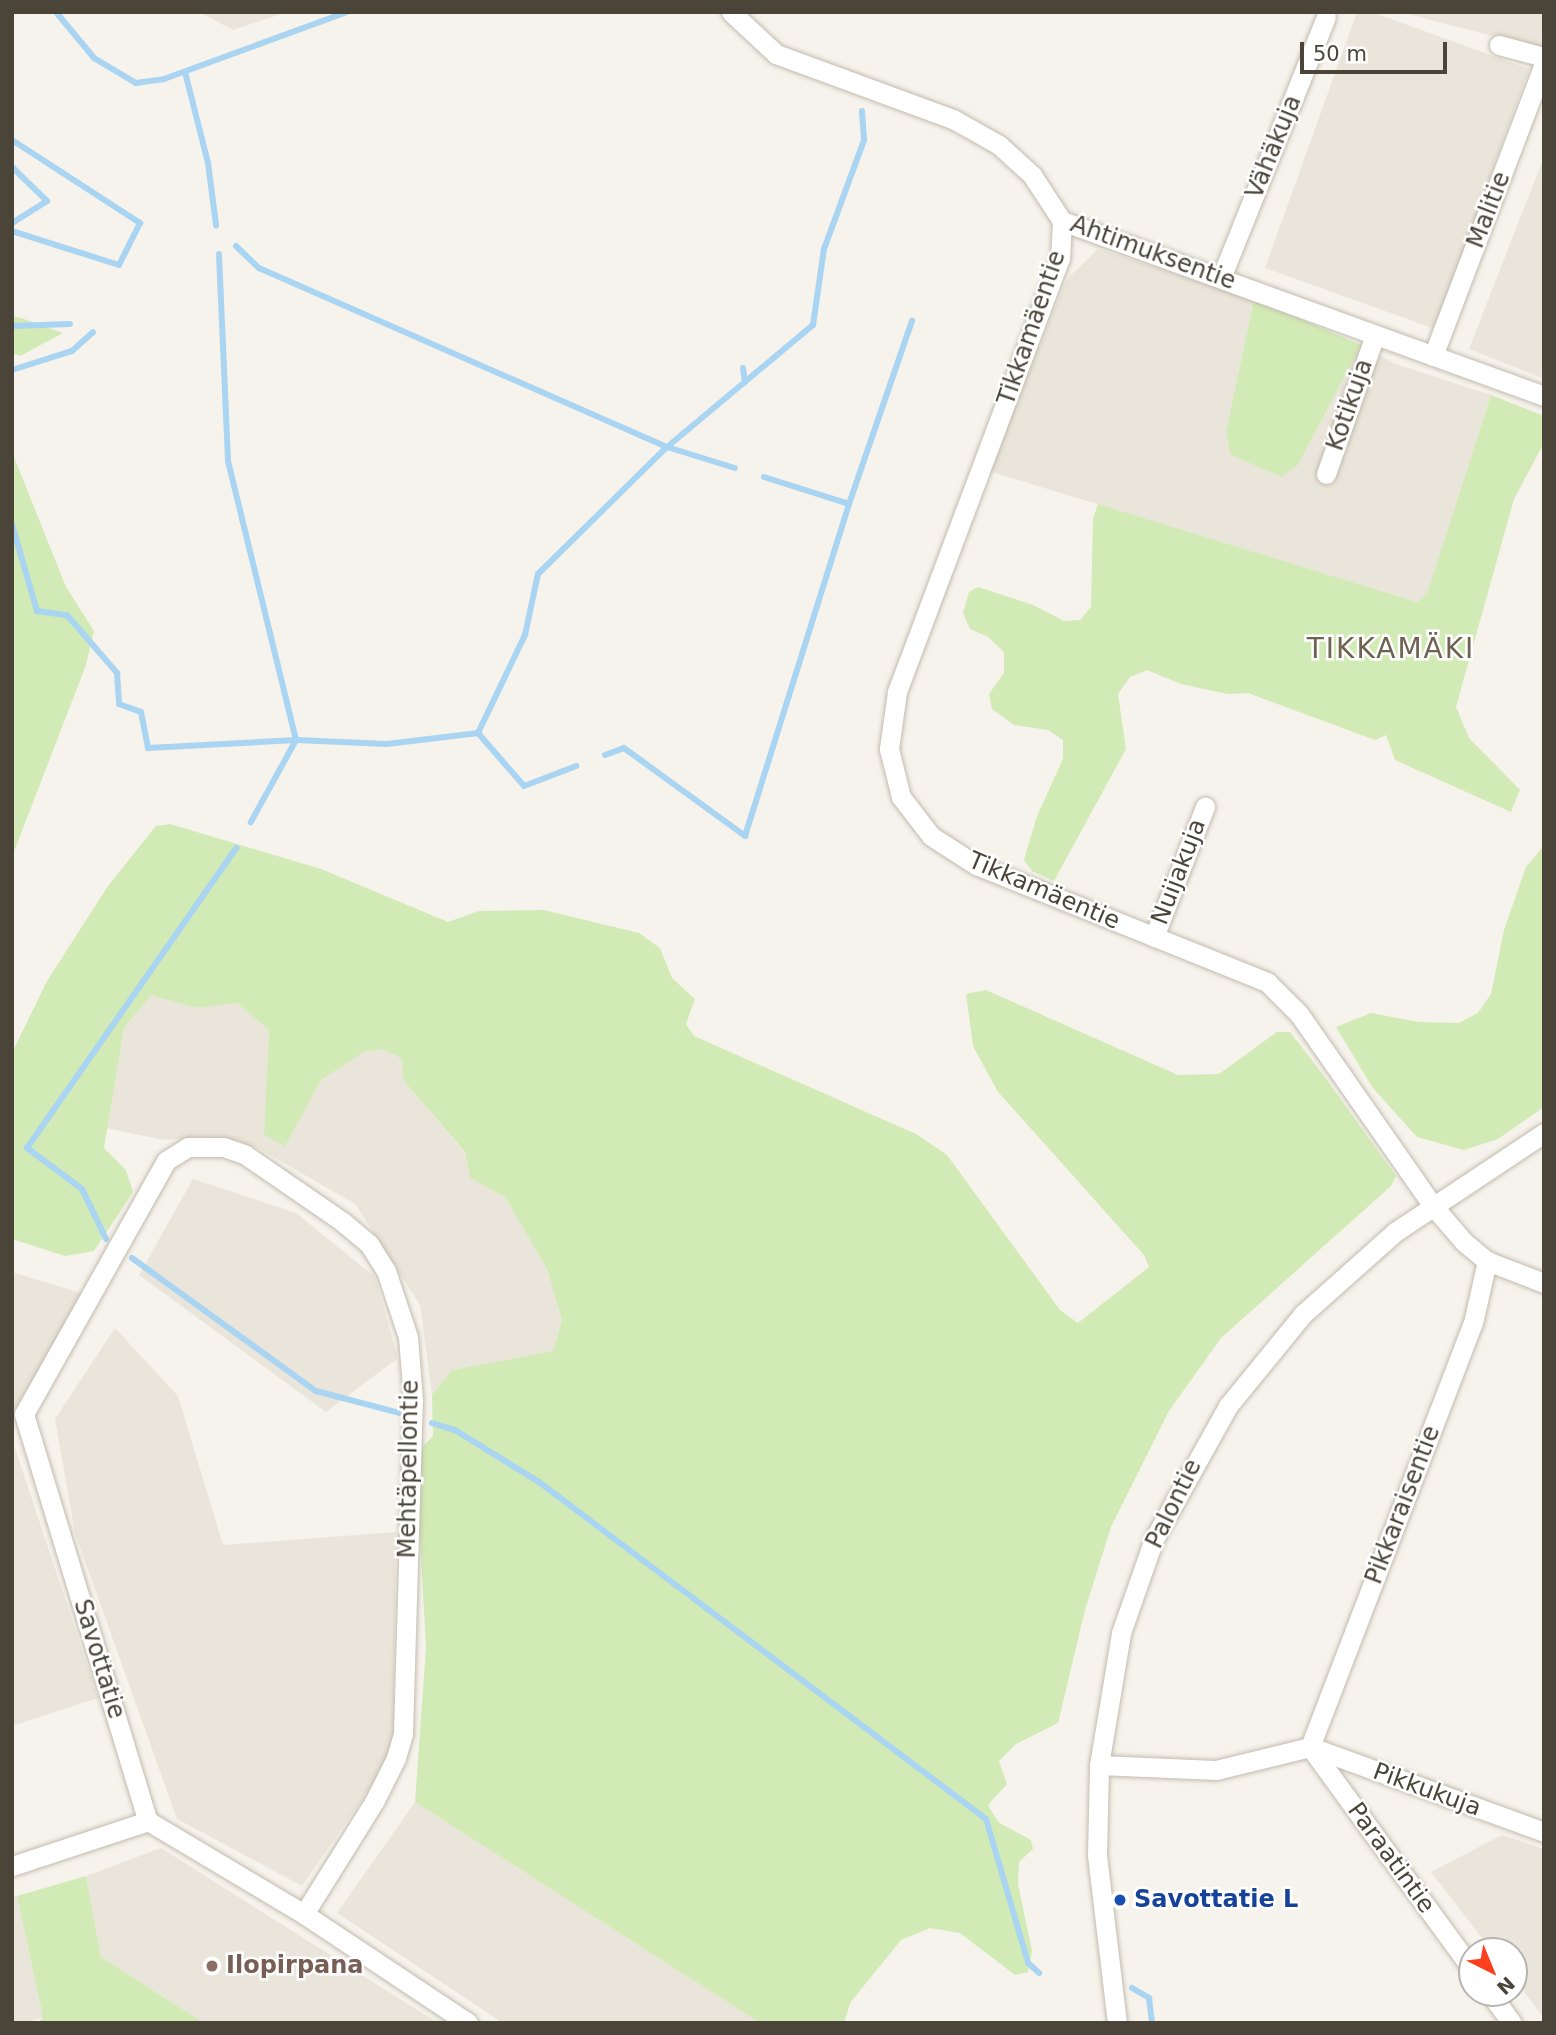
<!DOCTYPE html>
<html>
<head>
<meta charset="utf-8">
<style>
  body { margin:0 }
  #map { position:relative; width:1556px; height:2035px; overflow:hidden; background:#f6f3ec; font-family:"DejaVu Sans",sans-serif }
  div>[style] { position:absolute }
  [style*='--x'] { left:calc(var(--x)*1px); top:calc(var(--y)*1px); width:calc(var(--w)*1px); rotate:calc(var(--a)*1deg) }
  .residential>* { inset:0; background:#eae5da }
  .green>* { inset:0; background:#d2eab5 }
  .stream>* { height:6px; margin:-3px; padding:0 3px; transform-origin:3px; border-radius:3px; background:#a9d4f2 }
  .roads { filter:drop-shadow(0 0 2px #c2bbae) drop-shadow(0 0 2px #c2bbae) }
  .minor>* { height:19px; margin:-9.5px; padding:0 9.5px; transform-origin:9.5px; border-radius:9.5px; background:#fff }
  .dots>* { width:19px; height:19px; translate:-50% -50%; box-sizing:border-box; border:4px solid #fff; border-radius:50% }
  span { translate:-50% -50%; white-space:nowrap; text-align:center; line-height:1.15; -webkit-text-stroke:5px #fff; paint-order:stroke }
  .street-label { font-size:24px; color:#4b4439 }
  .transit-label { font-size:24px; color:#164399; font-weight:700 }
  .left { translate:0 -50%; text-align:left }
  .education-label { font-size:24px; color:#785e54; font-weight:700 }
  .quarter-label { font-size:28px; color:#6e6250; letter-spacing:2px }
  .frame { position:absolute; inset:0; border:14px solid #4b4439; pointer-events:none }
  .north { position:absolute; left:1458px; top:1937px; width:70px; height:70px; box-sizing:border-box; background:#fff; border:2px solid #b7b4b0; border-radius:50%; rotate:137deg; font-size:19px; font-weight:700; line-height:28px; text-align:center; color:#4b4439 }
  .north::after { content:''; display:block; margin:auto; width:24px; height:32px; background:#fc3f1d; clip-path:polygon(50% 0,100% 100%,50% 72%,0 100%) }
  .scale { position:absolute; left:1300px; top:42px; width:147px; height:32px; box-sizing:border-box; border:4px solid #4b4439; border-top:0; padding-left:9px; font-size:21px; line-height:24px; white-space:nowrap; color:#4b4439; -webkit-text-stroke:5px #fff; paint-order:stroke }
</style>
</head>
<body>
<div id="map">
  <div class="residential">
    <i style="clip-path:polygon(199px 12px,287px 12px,233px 30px)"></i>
    <i style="clip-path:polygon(1357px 12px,1372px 12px,1529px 69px,1435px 329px,1265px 268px)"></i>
    <i style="clip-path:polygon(1400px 12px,1544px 12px,1544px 49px)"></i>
    <i style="clip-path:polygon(1544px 157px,1544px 379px,1469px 349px)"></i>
    <i style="clip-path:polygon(1098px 249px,1254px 299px,1226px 432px,1230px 454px,1298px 465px,1361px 345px,1396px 364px,1491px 395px,1427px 594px,1417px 602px,989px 471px,1067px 279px)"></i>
    <i style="clip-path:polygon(151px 994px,197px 1008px,237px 1003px,269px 1030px,264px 1134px,305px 1106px,321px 1080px,364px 1052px,383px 1049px,402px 1059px,403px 1080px,465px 1153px,470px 1178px,505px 1197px,547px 1269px,562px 1320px,553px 1351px,452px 1370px,432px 1395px,420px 1305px,355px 1204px,256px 1147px,203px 1137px,164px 1140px,106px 1128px,124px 1028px)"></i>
    <i style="clip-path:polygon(193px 1179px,296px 1213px,375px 1277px,398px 1358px,326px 1412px,139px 1275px)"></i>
    <i style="clip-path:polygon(12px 1272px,84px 1294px,12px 1414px)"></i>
    <i style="clip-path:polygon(115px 1328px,178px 1396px,223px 1545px,396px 1532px,393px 1755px,302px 1886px,177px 1819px,75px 1533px,55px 1419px)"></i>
    <i style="clip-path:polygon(12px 1439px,98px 1698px,12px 1726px)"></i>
    <i style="clip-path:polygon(415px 1802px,760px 2023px,503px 2023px,337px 1913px)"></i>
    <i style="clip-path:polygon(1502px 1835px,1544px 1849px,1544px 2018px,1514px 1979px,1514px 1951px,1492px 1951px,1431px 1872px)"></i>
    <i style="clip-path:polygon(161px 1848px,438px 2023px,204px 2023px,101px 1957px,86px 1876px)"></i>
    <i style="clip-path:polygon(17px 1896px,43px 2017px,26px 2023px,12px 2023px,12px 1897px)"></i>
  </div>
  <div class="green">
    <i style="clip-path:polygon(1254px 299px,1361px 345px,1298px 465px,1281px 477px,1230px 454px,1226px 432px)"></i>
    <i style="clip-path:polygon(12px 316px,21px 318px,63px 333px,20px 356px,12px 353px)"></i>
    <i style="clip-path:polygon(1491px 395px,1544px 416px,1544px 443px,1514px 499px,1456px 707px,1469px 738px,1520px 790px,1511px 812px,1395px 760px,1386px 735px,1375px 740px,1248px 693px,1228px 694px,1181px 684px,1147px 670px,1130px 677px,1118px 694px,1126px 749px,1054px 881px,1032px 871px,1024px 860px,1037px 816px,1063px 759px,1063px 740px,1048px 730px,1014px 725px,992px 709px,989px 694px,1004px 673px,1004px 652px,988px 637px,970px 629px,963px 613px,969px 592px,978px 587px,1033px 605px,1064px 621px,1080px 620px,1091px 607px,1093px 519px,1098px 504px,1417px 602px,1427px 594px)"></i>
    <i style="clip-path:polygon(12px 452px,66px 587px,94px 631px,86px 665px,12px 857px)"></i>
    <i style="clip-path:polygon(170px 824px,321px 869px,448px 922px,479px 911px,544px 910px,639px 933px,660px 948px,672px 978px,695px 999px,686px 1024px,694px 1036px,916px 1134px,947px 1155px,1060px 1310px,1078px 1323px,1149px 1267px,1144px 1255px,998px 1092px,973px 1046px,966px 994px,986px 990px,1178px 1075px,1219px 1074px,1277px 1032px,1290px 1032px,1324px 1076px,1396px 1176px,1391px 1186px,1221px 1338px,1169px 1411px,1111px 1527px,1085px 1610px,1058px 1723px,1016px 1744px,999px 1761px,1007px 1784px,988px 1805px,998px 1822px,1031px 1840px,1033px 1849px,1019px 1862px,1018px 1884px,1032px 1951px,1028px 1972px,1015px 1975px,960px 1933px,930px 1928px,901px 1940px,850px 2003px,844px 2023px,760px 2023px,415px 1802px,426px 1647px,418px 1501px,422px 1447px,433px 1436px,432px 1395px,452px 1370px,553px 1351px,562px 1320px,547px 1269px,505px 1197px,470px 1178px,465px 1152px,403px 1080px,402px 1059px,383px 1049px,364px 1052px,321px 1080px,285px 1146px,264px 1135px,269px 1030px,237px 1003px,197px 1008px,151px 995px,124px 1028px,104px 1148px,126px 1170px,133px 1192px,94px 1251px,65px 1256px,12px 1239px,12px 1053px,47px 981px,108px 886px,156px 826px)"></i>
    <i style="clip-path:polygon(1542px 848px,1544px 1107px,1498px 1139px,1464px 1150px,1417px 1137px,1372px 1087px,1336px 1027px,1371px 1013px,1419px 1022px,1459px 1023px,1478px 1013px,1491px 994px,1504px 930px,1526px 867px)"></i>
    <i style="clip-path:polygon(86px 1876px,101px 1957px,204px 2023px,38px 2023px,43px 2017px,17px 1896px)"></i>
  </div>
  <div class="stream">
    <i style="--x:56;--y:12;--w:60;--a:50.4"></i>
    <i style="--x:94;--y:58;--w:49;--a:30.8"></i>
    <i style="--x:136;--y:83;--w:28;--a:-8"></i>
    <i style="--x:164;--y:79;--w:195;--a:-20.1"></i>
    <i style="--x:185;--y:72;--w:94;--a:75.8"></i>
    <i style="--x:208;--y:163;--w:63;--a:82.6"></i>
    <i style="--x:12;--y:140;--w:153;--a:33"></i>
    <i style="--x:140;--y:223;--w:47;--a:116.6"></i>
    <i style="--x:119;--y:265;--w:112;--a:-162.4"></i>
    <i style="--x:12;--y:167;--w:49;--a:44.2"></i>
    <i style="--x:47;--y:201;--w:41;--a:147.8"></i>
    <i style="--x:236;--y:246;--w:32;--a:44"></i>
    <i style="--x:259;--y:268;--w:446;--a:23.7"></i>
    <i style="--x:667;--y:447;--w:71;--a:17.2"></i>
    <i style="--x:219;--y:254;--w:207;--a:87.5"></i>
    <i style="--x:228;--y:461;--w:287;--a:76.3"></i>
    <i style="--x:296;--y:740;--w:94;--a:118.8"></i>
    <i style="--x:12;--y:326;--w:58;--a:-2"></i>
    <i style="--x:743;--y:368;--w:14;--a:82"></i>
    <i style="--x:12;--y:370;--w:63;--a:-17.6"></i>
    <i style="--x:72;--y:351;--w:28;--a:-42"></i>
    <i style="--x:764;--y:477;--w:89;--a:17.6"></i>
    <i style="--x:12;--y:524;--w:91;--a:74"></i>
    <i style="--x:37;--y:611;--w:30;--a:8"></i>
    <i style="--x:67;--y:615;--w:77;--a:49.2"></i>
    <i style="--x:117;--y:673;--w:31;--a:86"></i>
    <i style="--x:119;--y:704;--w:23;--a:20"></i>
    <i style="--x:141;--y:712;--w:37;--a:79"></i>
    <i style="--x:148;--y:748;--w:148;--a:-3.1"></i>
    <i style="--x:296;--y:740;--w:91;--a:2.5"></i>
    <i style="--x:387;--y:744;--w:92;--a:-6.9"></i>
    <i style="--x:478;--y:733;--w:70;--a:49"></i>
    <i style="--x:524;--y:786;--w:56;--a:-21"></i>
    <i style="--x:478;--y:733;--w:109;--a:-64.4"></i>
    <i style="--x:525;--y:635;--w:62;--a:-78"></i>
    <i style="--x:538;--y:574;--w:181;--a:-44.6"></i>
    <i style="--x:667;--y:447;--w:190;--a:-39.9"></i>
    <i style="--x:813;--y:325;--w:77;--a:-81.8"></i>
    <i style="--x:824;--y:249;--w:116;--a:-69.8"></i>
    <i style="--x:864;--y:140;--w:29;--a:-94"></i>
    <i style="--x:605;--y:755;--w:20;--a:-20"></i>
    <i style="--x:624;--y:748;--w:150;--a:36"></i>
    <i style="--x:745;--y:836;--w:348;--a:-72.6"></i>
    <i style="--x:849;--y:504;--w:194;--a:-71"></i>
    <i style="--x:106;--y:1239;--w:55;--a:-115.6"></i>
    <i style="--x:82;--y:1189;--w:69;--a:-143.3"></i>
    <i style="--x:27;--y:1148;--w:366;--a:-55.1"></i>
    <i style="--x:132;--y:1258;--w:227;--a:35.9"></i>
    <i style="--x:316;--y:1391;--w:87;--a:14.7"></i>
    <i style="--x:432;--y:1423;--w:24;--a:17"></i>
    <i style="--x:455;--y:1430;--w:99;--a:31.8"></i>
    <i style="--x:539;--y:1482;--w:560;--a:37.01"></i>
    <i style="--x:986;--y:1819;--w:150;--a:73.7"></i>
    <i style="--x:1028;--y:1963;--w:15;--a:42"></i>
    <i style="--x:1132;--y:1988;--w:20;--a:30"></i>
    <i style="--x:1149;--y:1998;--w:25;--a:83"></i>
  </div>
  <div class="roads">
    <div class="minor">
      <i style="--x:731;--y:12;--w:62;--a:43"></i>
      <i style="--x:776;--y:54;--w:189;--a:20.2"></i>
      <i style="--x:953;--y:119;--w:53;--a:29.5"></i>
      <i style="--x:999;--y:145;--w:45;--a:42.3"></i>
      <i style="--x:1032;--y:175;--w:55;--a:56.9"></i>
      <i style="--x:1062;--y:221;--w:513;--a:19.95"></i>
      <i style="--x:1499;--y:45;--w:47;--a:14.9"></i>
      <i style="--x:1062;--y:221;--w:37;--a:93"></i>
      <i style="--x:1060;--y:258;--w:464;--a:110.6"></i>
      <i style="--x:897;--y:692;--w:58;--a:98"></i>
      <i style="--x:889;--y:749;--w:49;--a:76"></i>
      <i style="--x:901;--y:797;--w:49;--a:52.4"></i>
      <i style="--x:931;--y:836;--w:54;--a:32.8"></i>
      <i style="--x:976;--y:865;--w:314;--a:21.9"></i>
      <i style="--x:1267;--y:982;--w:45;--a:45"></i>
      <i style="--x:1299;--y:1014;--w:234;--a:55.1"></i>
      <i style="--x:1433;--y:1206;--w:48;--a:49.3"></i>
      <i style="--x:1464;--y:1242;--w:30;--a:40"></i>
      <i style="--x:1487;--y:1261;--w:61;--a:21.1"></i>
      <i style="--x:1221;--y:278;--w:281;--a:-68.1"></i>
      <i style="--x:1433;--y:356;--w:312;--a:-69.2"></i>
      <i style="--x:1326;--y:474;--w:147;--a:-70.6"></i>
      <i style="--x:1154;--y:937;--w:140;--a:-68.6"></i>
      <i style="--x:1310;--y:1747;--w:454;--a:-69"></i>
      <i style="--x:1473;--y:1323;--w:64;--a:-77.3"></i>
      <i style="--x:1310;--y:1747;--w:275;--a:53.9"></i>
      <i style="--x:1311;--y:1747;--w:248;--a:20"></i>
      <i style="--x:1099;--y:1765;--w:117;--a:2.4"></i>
      <i style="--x:1216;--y:1770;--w:97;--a:-13.7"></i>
      <i style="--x:12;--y:1866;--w:143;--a:-18.3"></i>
      <i style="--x:304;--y:1914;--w:132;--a:-58"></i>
      <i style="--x:374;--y:1802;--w:49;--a:-63.4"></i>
      <i style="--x:396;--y:1758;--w:26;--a:-74"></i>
      <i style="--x:403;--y:1733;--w:333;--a:-88.3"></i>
      <i style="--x:413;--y:1400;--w:63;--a:-94.5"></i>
      <i style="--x:408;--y:1337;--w:70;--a:-108.4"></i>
      <i style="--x:386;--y:1271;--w:32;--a:-122"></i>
      <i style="--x:369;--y:1244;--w:34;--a:-140"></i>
      <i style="--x:343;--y:1222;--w:120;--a:-145.5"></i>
      <i style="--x:244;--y:1154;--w:21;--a:-161"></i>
      <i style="--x:224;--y:1147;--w:36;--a:180"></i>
      <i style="--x:188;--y:1147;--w:26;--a:148"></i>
      <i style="--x:166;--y:1161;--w:290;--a:119.3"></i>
      <i style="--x:24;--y:1414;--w:425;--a:73.1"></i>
      <i style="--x:148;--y:1821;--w:182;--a:30.8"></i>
      <i style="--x:304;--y:1914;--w:197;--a:33.6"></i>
      <i style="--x:1490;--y:1993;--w:37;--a:54"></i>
      <i style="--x:1117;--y:2023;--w:169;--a:-96.8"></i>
      <i style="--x:1097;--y:1855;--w:90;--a:-88.7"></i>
      <i style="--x:1099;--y:1765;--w:134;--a:-80.5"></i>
      <i style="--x:1121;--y:1633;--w:100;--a:-70.7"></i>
      <i style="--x:1154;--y:1539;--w:152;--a:-60.9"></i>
      <i style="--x:1228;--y:1406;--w:119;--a:-50.8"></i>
      <i style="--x:1303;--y:1314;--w:123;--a:-41.7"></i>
      <i style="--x:1395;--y:1232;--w:179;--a:-33.6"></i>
    </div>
  </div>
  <div class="dots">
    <i style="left:1120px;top:1900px;background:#1a4fb4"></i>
    <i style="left:212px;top:1966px;background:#8d6e63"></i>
  </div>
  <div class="street-label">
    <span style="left:1274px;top:147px;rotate:-68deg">Vähäkuja</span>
    <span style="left:1489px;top:210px;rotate:-69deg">Malitie</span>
    <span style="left:1153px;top:253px;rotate:20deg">Ahtimuksentie</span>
    <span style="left:1032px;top:328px;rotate:-71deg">Tikkamäentie</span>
    <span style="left:1350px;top:405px;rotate:-71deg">Kotikuja</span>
    <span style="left:1179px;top:872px;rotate:-69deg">Nuijakuja</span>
    <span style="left:1044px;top:891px;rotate:23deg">Tikkamäentie</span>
    <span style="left:409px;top:1469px;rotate:-89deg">Mehtäpellontie</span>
    <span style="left:1174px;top:1504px;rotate:-64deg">Palontie</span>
    <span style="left:1403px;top:1505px;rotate:-69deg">Pikkaraisentie</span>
    <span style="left:99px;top:1659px;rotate:73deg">Savottatie</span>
    <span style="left:1427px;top:1790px;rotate:20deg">Pikkukuja</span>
    <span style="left:1391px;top:1858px;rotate:54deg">Paraatintie</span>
  </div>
  <div class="transit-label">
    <span class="left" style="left:1134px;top:1900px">Savottatie L</span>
  </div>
  <div class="education-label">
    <span class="left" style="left:226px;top:1966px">Ilopirpana</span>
  </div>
  <div class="quarter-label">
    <span style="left:1391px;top:649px">TIKKAMÄKI</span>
  </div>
  <div class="frame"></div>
  <div class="north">N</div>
  <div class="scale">50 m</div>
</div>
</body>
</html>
